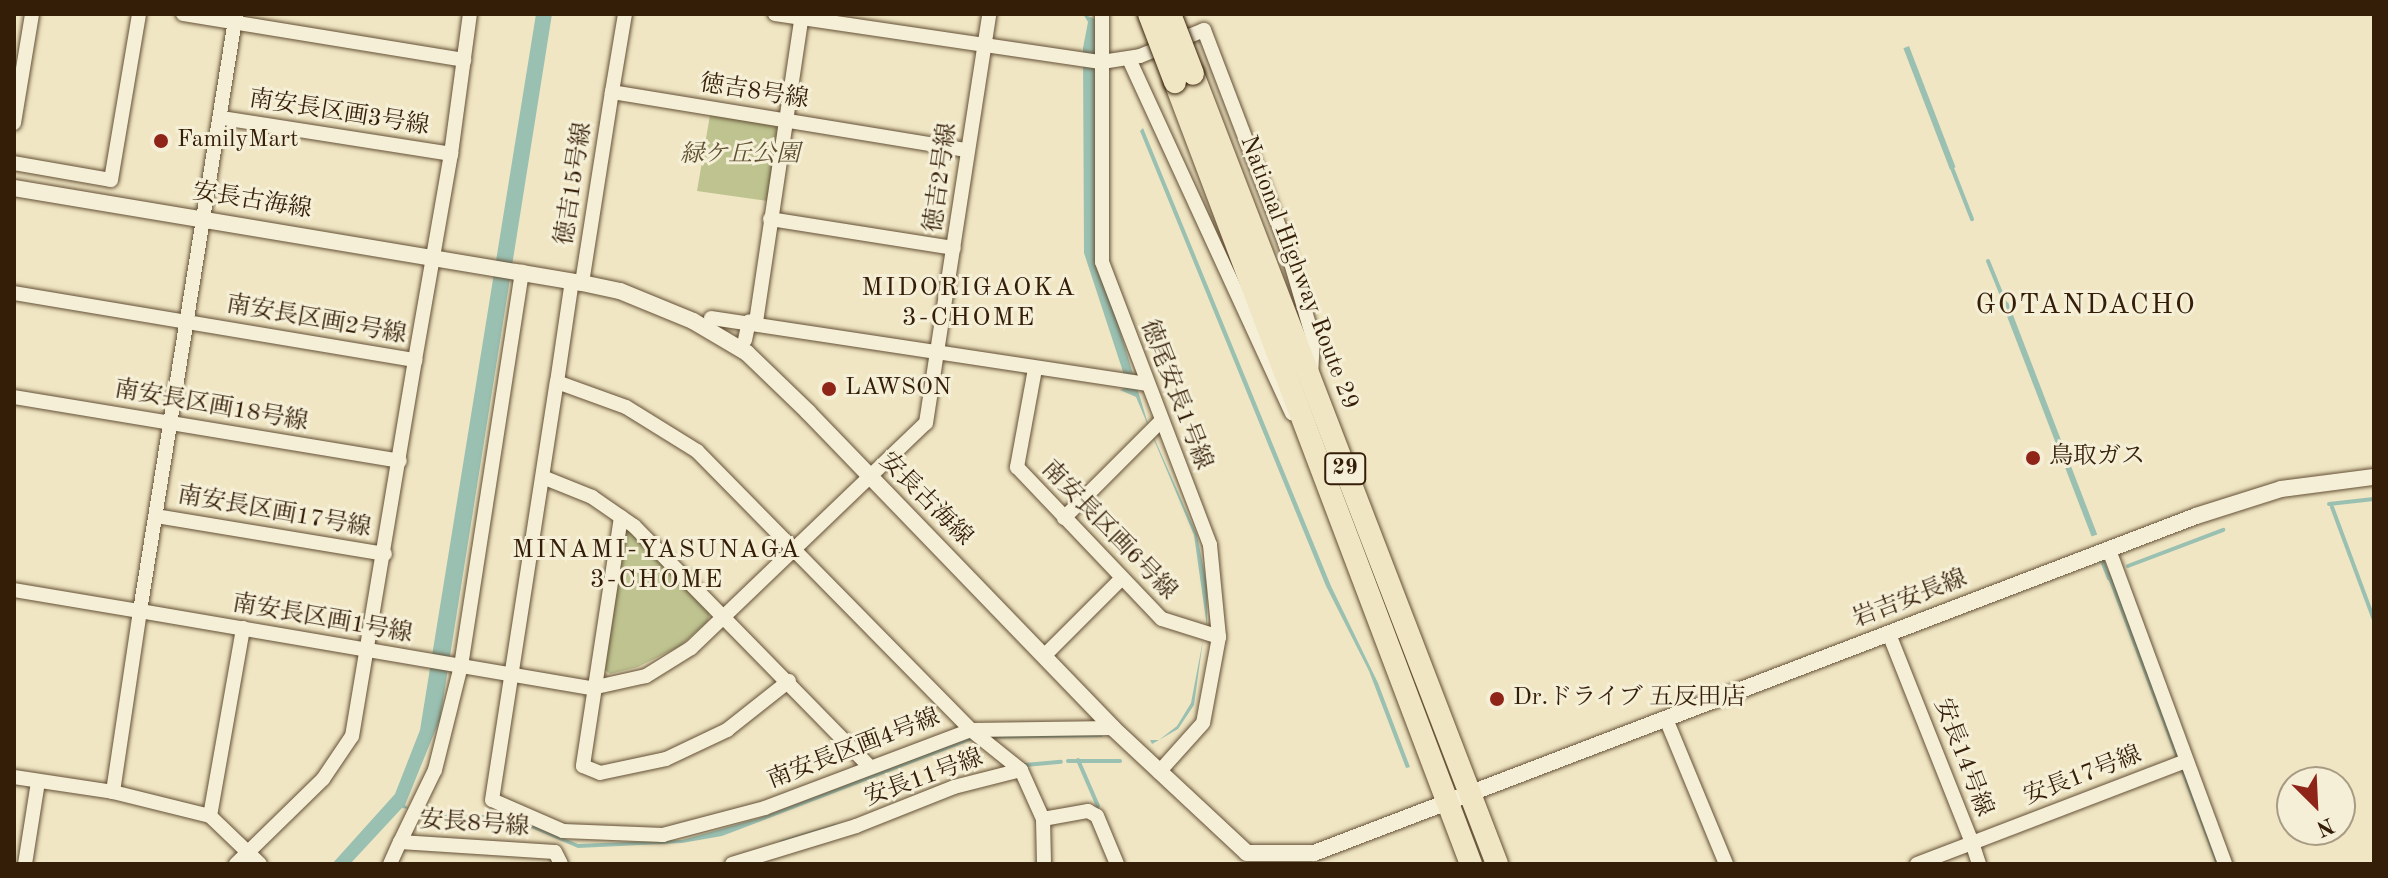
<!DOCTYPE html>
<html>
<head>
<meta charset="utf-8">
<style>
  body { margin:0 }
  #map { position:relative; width:2388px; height:878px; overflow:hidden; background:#f0e6c3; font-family:"Old Standard TT","Noto Serif JP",serif }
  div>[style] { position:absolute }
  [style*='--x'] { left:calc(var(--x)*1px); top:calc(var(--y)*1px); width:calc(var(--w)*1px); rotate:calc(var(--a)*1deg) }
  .green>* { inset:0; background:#bec390 }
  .water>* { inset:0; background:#9ac0b2; transform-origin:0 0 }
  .stream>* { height:4px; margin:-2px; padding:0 2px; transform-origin:2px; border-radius:2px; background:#9ac0b2 }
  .roads { filter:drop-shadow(0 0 2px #645036) drop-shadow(0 0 2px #645036) }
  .minor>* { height:14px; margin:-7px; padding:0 7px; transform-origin:7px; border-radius:7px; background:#f5efd8 }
  .tertiary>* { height:16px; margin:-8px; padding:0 8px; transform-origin:8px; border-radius:8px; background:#f5efd8 }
  .trunk>* { height:22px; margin:-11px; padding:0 11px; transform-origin:11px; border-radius:11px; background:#f0e6c3 }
  .bridges { filter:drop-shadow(0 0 2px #351e07) drop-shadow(0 0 2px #351e07) }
  .trunk-bridge>* { height:22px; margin:-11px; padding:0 11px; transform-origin:11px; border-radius:11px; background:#f0e6c3 }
  .dots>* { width:22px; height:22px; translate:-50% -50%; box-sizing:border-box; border:4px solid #f5efd8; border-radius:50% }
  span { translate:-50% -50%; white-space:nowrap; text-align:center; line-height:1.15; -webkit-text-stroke:6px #f5efd8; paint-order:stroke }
  .shield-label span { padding:2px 6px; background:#f5efd8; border:2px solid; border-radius:6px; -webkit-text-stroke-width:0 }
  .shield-label { font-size:22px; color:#351e07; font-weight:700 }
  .street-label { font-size:24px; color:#351e07 }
  .poi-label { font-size:24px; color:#351e07 }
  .left { translate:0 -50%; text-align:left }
  .park-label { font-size:24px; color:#5e5030; font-style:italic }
  .neighbourhood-label { font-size:26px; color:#351e07; letter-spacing:2px }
  .quarter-label { font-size:28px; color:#351e07; letter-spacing:2px }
  .frame { position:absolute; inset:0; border:16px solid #351e07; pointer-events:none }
  .north { position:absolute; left:2276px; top:766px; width:80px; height:80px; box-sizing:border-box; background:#f5efd8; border:2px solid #a89b84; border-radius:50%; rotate:156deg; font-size:22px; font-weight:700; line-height:32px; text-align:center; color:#351e07 }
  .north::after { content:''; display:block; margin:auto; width:28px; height:36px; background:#8f2418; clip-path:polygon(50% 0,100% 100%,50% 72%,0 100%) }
</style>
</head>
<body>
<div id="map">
  <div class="green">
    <i style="clip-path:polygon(710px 115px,774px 125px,780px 132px,768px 201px,697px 191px)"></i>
    <i style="clip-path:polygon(628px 529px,710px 610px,708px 621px,680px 646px,638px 667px,610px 674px,601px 667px,622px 531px)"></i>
  </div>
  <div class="water">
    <i style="clip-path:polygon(536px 14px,552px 14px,440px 719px,405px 805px,409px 809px,402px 808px,350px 864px,332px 864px,395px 794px,420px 730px)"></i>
    <i style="clip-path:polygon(1083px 14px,1095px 19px,1096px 251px,1148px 424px,1197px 535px,1207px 586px,1207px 627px,1194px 535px,1136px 397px,1120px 390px,1128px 387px,1084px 253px,1083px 48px,1088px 22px)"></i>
    <i style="left:1909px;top:46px;width:130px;height:6px;rotate:69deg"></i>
    <i style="clip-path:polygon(1143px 128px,1331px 586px,1378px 683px,1410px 767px,1406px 768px,1369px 671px,1326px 586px,1140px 131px)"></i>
    <i style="left:2008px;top:302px;width:249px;height:6px;rotate:69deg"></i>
    <i style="clip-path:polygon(2110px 571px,2220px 864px,2216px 864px,2106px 573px)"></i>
    <i style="clip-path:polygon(1203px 640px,1194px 705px,1178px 729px,1152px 744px,1150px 740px,1159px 740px,1177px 726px,1191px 703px)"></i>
    <i style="clip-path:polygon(1100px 734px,1103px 737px,975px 739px,722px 836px,682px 843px,578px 848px,508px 818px,415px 815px,508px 815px,578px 844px,682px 840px,760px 818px,973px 736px)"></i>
  </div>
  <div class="stream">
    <i style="--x:1952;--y:168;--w:55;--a:68.6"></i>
    <i style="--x:1988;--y:261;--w:48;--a:67.8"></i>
    <i style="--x:2329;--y:504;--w:45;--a:-6.3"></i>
    <i style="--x:2332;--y:507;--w:121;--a:69.6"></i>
    <i style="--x:2100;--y:556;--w:24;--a:68"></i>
    <i style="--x:2128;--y:566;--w:102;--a:-20.8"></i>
    <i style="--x:1078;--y:760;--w:50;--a:66.5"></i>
    <i style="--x:1068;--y:761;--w:52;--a:0"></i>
    <i style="--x:1025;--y:765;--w:36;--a:-5"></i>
    <i style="--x:782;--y:842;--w:55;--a:-16.8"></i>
  </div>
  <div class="roads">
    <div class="minor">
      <i style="--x:183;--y:14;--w:285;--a:9.3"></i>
      <i style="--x:236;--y:14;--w:605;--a:99.14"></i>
      <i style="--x:140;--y:611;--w:459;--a:9.7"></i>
      <i style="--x:592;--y:688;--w:55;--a:-12.5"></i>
      <i style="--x:646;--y:676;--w:53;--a:-31.9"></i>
      <i style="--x:691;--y:648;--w:325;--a:-43.8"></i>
      <i style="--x:926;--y:423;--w:414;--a:-81.2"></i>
      <i style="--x:625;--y:14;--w:79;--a:99.5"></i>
      <i style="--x:612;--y:92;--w:360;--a:9.3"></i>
      <i style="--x:775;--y:14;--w:331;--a:8.4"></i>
      <i style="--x:1102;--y:62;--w:38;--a:-9"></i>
      <i style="--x:1140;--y:56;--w:69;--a:-22.1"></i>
      <i style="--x:1204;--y:30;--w:224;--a:69.1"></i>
      <i style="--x:1284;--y:239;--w:103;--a:73.7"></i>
      <i style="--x:1313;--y:338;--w:39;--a:93"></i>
      <i style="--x:1102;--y:14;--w:248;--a:90"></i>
      <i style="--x:1102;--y:262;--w:303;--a:69.1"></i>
      <i style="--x:1210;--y:545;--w:92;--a:84.4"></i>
      <i style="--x:1219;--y:637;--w:87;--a:100.5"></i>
      <i style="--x:1203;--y:723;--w:66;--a:131.9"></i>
      <i style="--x:1129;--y:59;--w:390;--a:65.3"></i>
      <i style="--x:222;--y:118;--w:232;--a:8.9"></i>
      <i style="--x:451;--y:154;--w:141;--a:-82.3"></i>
      <i style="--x:14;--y:123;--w:110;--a:-80.6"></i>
      <i style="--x:14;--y:163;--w:98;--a:9.9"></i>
      <i style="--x:111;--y:180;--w:168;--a:-80.4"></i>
      <i style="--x:770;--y:219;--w:186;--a:9"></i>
      <i style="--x:582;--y:283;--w:193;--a:-81.1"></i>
      <i style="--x:14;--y:293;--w:407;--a:9.5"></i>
      <i style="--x:415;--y:360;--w:381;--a:99.5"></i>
      <i style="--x:352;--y:736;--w:52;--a:124"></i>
      <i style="--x:323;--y:779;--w:122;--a:135.7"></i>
      <i style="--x:711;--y:318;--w:440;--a:8.6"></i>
      <i style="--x:756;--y:322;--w:311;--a:-81.5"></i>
      <i style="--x:745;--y:340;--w:19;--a:-78"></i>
      <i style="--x:415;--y:360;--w:209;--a:-80.1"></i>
      <i style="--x:1035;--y:369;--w:100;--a:100.4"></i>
      <i style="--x:1017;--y:467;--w:210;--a:46.4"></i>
      <i style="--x:1162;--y:619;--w:60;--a:17.5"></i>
      <i style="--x:557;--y:382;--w:73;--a:19.9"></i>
      <i style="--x:626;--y:407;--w:84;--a:31.8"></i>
      <i style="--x:697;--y:451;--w:391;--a:45.5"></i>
      <i style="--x:971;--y:730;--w:220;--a:159.3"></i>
      <i style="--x:765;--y:808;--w:106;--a:165.2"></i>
      <i style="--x:663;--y:835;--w:100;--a:-177.7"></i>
      <i style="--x:563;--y:831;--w:77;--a:-156.4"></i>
      <i style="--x:492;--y:800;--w:423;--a:-81.2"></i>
      <i style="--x:557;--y:382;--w:102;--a:-81.6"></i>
      <i style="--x:14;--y:397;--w:391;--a:9.4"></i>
      <i style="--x:545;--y:478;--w:51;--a:22"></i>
      <i style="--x:592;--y:497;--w:51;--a:34.6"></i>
      <i style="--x:634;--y:526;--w:336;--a:45.6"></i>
      <i style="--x:156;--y:516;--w:232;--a:9.4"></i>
      <i style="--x:621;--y:517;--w:252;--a:98.7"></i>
      <i style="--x:583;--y:766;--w:18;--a:22"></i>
      <i style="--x:600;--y:773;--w:67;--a:-12"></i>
      <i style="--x:666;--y:759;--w:68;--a:-25.4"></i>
      <i style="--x:727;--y:730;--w:79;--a:-38.3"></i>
      <i style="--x:1064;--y:518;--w:137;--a:-45"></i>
      <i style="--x:2109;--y:550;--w:335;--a:69.7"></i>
      <i style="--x:14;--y:590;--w:128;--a:9.5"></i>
      <i style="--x:140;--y:611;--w:183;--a:98.5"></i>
      <i style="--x:1889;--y:634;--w:225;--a:68.3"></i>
      <i style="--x:1972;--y:843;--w:59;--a:159.1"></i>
      <i style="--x:1045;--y:655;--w:107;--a:-45"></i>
      <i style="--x:1666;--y:719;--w:157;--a:67.5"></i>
      <i style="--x:971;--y:730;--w:142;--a:-0.8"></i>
      <i style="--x:971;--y:730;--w:64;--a:38.7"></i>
      <i style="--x:14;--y:777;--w:100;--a:8.6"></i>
      <i style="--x:113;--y:792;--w:100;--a:13.9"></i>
      <i style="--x:210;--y:816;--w:69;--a:43.8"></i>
      <i style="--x:210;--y:816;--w:191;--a:-80"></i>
      <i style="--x:1043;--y:819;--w:45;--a:88.7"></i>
      <i style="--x:400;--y:842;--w:80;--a:-64.1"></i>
      <i style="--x:435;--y:770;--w:107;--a:-76"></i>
      <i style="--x:461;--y:666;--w:399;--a:-81.2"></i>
      <i style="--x:25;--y:864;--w:83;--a:-81"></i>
      <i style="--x:390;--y:864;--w:24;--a:-66"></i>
      <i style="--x:400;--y:842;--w:155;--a:3.7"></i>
      <i style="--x:555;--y:852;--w:13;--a:63"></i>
      <i style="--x:732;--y:864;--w:130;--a:-17"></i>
      <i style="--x:856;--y:826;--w:105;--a:-21.7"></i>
      <i style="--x:954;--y:787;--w:69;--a:-14.2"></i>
      <i style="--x:1021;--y:770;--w:54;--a:65.8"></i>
      <i style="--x:1043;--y:819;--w:46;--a:-10.1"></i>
      <i style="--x:1088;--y:811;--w:10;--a:29"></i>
      <i style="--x:1097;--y:816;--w:52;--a:67.4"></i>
      <i style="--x:1979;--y:864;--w:22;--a:-108"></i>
      <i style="--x:1972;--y:843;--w:229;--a:-21"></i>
    </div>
    <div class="tertiary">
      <i style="--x:14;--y:188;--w:576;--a:9.5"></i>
      <i style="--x:582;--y:283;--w:39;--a:12"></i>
      <i style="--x:620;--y:291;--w:79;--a:22.3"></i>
      <i style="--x:693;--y:321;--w:63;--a:30.7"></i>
      <i style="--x:747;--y:353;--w:85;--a:44"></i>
      <i style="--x:808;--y:412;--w:439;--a:46"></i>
      <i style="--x:1113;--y:728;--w:183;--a:43"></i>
      <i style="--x:1247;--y:853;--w:67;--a:0"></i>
      <i style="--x:1314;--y:853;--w:944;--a:-20.91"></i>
      <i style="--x:2196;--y:516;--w:89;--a:-17.6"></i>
      <i style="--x:2281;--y:489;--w:94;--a:-7.4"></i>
    </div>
    <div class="trunk">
      <i style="--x:1193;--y:74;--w:846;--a:68.95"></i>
      <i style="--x:1175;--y:82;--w:836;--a:69.27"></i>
    </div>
  </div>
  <div class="bridges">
    <div class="trunk-bridge">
      <i style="--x:1149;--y:14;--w:73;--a:69.1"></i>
      <i style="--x:1170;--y:14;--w:64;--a:69"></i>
    </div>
  </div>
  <div class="dots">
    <i style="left:161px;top:141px;background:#8f2418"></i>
    <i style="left:829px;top:389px;background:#8f2418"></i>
    <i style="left:2033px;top:458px;background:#8f2418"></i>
    <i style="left:1497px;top:699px;background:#8f2418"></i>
  </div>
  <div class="shield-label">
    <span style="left:1345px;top:469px">29</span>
  </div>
  <div class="street-label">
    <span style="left:754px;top:93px;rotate:9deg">徳吉8号線</span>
    <span style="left:339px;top:114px;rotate:9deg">南安長区画3号線</span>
    <span style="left:942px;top:178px;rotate:-82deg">徳吉2号線</span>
    <span style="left:575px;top:184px;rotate:-81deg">徳吉15号線</span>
    <span style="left:252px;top:202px;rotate:9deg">安長古海線</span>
    <span style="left:1298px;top:273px;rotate:69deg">National Highway Route 29</span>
    <span style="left:316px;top:321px;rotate:10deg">南安長区画2号線</span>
    <span style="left:1175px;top:395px;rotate:69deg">徳尾安長1号線</span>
    <span style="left:211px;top:407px;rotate:10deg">南安長区画18号線</span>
    <span style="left:925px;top:500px;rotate:45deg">安長古海線</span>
    <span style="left:274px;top:513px;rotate:10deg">南安長区画17号線</span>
    <span style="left:1108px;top:531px;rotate:46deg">南安長区画6号線</span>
    <span style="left:1910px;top:600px;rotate:-21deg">岩吉安長線</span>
    <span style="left:322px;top:620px;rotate:10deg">南安長区画1号線</span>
    <span style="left:854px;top:750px;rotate:-21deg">南安長区画4号線</span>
    <span style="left:1962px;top:758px;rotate:69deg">安長14号線</span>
    <span style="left:2083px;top:777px;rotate:-21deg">安長17号線</span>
    <span style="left:924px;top:779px;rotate:-20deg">安長11号線</span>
    <span style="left:474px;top:825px;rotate:4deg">安長8号線</span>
  </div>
  <div class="poi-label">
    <span class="left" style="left:177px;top:141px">FamilyMart</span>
    <span class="left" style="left:845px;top:389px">LAWSON</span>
    <span class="left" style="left:2049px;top:458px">鳥取ガス</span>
    <span class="left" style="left:1513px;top:699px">Dr.ドライブ 五反田店</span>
  </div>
  <div class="park-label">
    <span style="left:740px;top:156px">緑ケ丘公園</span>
  </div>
  <div class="neighbourhood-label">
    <span style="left:969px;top:304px">MIDORIGAOKA<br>3-CHOME</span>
    <span style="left:657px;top:566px">MINAMI-YASUNAGA<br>3-CHOME</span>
  </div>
  <div class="quarter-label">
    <span style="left:2086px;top:306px">GOTANDACHO</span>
  </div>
  <div class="frame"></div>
  <div class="north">N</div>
</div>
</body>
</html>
